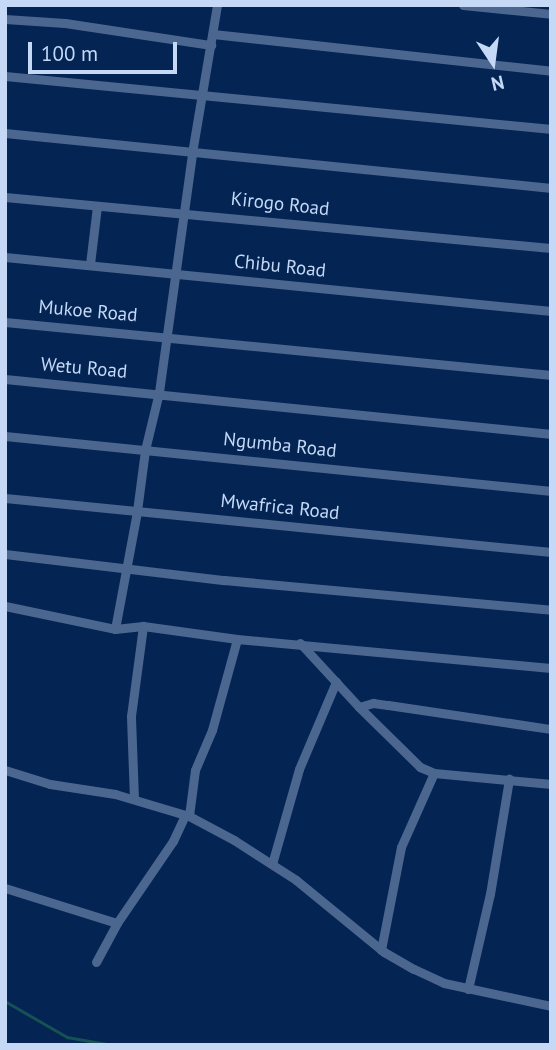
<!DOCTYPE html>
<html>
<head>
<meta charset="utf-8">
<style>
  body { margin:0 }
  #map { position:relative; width:556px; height:1050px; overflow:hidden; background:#042453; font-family:"PT Sans",sans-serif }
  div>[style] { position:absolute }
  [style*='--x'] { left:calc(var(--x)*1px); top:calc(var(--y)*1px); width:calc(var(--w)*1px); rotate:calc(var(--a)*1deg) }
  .stream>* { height:2.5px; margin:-1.25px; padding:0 1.25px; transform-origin:1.25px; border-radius:1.25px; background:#165154 }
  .minor>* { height:9px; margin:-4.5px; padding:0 4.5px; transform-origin:4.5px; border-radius:4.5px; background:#4c678f }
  span { translate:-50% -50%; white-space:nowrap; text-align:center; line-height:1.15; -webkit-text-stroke:6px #042453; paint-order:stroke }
  .street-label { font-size:19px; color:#c5d9f7 }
  .frame { position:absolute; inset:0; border:7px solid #c5d9f7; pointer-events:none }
  .north { position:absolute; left:458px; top:28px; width:70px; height:70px; -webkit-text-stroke:5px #042453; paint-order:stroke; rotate:167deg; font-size:19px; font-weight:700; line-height:28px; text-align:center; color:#c5d9f7 }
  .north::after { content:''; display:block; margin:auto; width:24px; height:32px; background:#c5d9f7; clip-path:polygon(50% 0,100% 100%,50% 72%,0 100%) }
  .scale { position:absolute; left:28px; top:42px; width:149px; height:32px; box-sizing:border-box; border:4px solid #c5d9f7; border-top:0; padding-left:9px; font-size:21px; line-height:24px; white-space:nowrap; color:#c5d9f7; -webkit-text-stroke:5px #042453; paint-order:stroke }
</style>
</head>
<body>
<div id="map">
  <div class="stream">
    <i style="--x:5;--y:1001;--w:72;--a:30.1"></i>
    <i style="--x:67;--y:1037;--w:47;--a:9.9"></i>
  </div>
  <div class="minor">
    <i style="--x:463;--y:5;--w:88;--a:5.8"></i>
    <i style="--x:5;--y:19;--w:60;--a:3.8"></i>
    <i style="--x:65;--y:23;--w:148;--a:8.6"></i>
    <i style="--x:213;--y:34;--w:340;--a:6.2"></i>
    <i style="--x:5;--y:76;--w:549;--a:5.54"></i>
    <i style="--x:5;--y:133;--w:549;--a:5.75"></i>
    <i style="--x:5;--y:197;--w:548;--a:5.34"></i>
    <i style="--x:5;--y:257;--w:549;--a:5.65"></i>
    <i style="--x:90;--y:264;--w:58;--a:-83.1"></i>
    <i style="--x:5;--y:322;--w:549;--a:5.54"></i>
    <i style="--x:5;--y:379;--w:549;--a:5.75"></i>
    <i style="--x:5;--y:436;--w:549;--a:5.75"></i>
    <i style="--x:5;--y:498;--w:549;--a:5.65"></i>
    <i style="--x:5;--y:554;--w:221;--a:6.8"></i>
    <i style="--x:224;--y:580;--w:328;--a:5.2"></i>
    <i style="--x:5;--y:606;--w:112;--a:11.8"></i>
    <i style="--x:115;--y:629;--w:28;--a:-6"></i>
    <i style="--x:143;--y:626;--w:95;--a:7.9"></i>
    <i style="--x:237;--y:639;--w:315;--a:5.3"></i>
    <i style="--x:115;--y:629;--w:120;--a:-79.4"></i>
    <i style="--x:137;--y:511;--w:62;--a:-82.5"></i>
    <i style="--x:145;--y:450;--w:60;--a:-76.4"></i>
    <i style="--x:159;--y:392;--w:241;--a:-82.1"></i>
    <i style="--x:192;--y:153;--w:150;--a:-80.4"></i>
    <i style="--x:300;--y:643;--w:87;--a:47.3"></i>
    <i style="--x:359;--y:707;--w:86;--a:44.5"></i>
    <i style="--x:420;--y:767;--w:15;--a:23"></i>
    <i style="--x:434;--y:773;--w:118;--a:5.4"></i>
    <i style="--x:359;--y:707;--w:15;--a:-16"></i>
    <i style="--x:373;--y:703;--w:15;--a:8"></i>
    <i style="--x:388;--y:705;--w:165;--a:8.4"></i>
    <i style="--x:5;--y:770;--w:47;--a:17.3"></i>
    <i style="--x:50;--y:784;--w:66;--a:8.7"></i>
    <i style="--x:115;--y:794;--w:77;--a:16.6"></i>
    <i style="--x:189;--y:816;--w:51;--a:28.1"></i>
    <i style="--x:234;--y:840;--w:74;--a:32.8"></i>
    <i style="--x:296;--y:880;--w:114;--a:39.3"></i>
    <i style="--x:384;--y:952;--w:34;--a:30"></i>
    <i style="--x:414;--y:969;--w:33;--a:25"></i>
    <i style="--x:444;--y:983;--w:109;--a:12.1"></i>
    <i style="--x:134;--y:799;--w:83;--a:-92.1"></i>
    <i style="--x:131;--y:716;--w:91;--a:-82.4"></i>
    <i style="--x:189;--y:816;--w:46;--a:-82.6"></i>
    <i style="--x:195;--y:770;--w:43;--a:-67"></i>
    <i style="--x:212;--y:730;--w:94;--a:-74.6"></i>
    <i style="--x:272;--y:864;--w:99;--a:-74.1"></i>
    <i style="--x:299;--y:769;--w:95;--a:-67"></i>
    <i style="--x:5;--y:888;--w:117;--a:17.4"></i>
    <i style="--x:381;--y:950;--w:105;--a:-79"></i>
    <i style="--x:401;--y:847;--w:81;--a:-66"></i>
    <i style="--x:96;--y:962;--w:44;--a:-61.7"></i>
    <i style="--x:117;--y:923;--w:99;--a:-55.7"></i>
    <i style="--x:173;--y:841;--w:29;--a:-65"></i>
    <i style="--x:468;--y:989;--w:98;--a:-77"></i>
    <i style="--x:490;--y:894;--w:117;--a:-80.6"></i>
  </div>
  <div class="street-label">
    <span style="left:280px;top:204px;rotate:6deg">Kirogo Road</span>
    <span style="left:280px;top:266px;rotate:6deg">Chibu Road</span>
    <span style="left:88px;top:311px;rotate:5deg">Mukoe Road</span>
    <span style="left:84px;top:368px;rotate:5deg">Wetu Road</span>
    <span style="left:280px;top:445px;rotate:6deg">Ngumba Road</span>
    <span style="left:280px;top:507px;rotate:6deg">Mwafrica Road</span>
  </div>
  <div class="frame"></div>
  <div class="north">N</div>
  <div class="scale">100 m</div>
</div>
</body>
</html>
